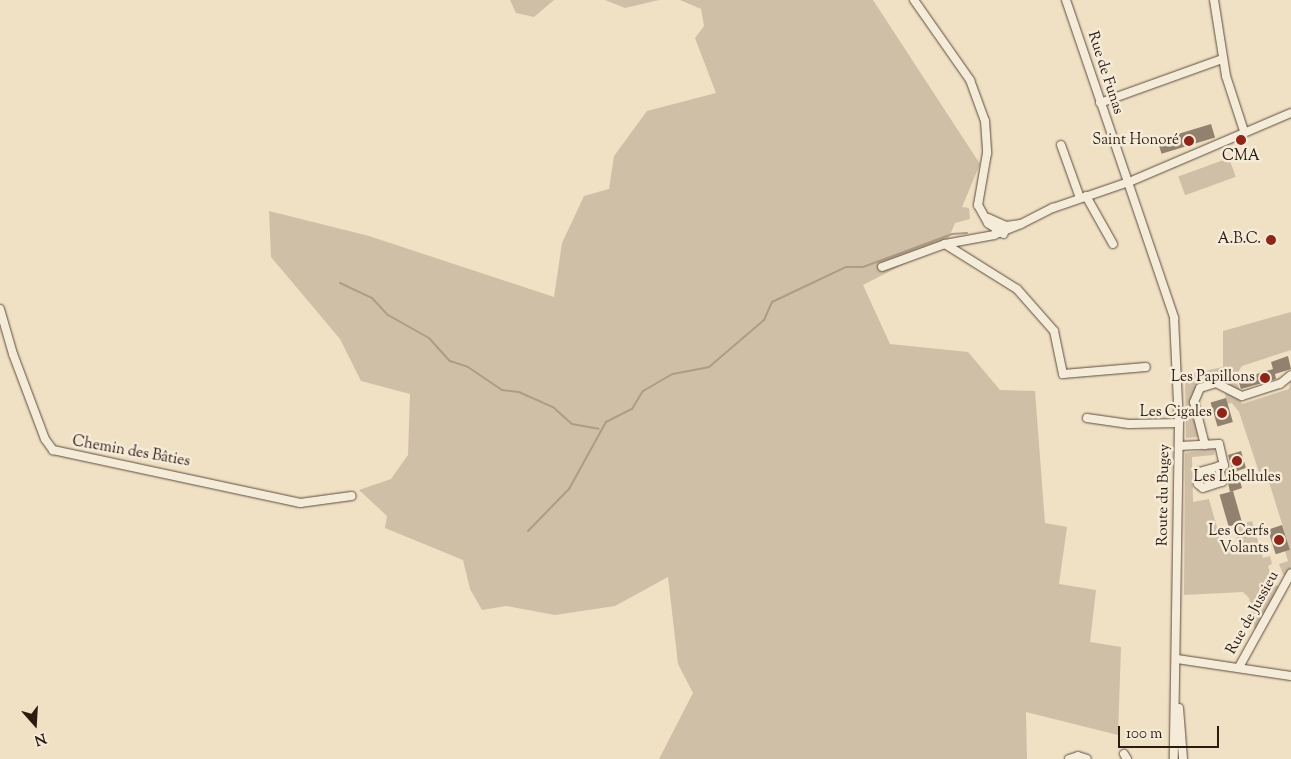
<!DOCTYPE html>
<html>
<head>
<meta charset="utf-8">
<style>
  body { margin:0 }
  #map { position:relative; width:1291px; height:759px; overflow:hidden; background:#f0e0c4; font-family:"Sorts Mill Goudy",serif }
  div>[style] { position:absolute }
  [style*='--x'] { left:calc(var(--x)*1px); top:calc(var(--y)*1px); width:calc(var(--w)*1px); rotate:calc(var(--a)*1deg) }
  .green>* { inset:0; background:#cfbfa6; transform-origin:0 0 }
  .stream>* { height:2px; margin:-1px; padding:0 1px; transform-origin:1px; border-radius:1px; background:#ad9d87 }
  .building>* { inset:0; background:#91816e; transform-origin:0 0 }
  .roads { filter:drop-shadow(0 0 1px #5c4c3e) drop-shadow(0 0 1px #5c4c3e) }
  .minor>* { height:8px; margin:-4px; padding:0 4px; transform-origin:4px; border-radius:4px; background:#f5ebd9 }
  .dots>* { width:14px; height:14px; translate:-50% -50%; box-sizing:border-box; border:2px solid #f5ebd9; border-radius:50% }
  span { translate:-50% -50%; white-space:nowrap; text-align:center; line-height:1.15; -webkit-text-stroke:5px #f5ebd9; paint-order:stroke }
  .street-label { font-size:15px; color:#2b1b11 }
  .poi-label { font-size:15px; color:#2b1b11 }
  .right { translate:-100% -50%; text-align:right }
  .north { position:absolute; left:10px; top:699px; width:50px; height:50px; -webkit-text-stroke:4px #f5ebd9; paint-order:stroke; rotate:161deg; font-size:14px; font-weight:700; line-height:20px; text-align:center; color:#2b1b11 }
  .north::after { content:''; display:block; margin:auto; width:18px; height:22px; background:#2b1b11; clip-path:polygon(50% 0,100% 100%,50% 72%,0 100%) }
  .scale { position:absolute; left:1118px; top:726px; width:101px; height:22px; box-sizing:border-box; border:2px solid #2b1b11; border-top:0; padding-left:6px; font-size:15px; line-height:18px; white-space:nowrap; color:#2b1b11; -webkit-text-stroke:4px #f5ebd9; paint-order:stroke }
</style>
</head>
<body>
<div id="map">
  <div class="green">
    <i style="clip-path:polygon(510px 0,554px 0,534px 17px,516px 13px)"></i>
    <i style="clip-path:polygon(605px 0,659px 0,625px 8px)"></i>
    <i style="clip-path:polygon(680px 0,873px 0,980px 164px,962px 207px,969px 208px,970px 219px,955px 223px,947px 242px,863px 285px,890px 344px,968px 352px,1000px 390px,1035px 391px,1045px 523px,1067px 527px,1059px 584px,1096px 590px,1090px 642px,1121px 647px,1118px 735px,1026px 712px,1027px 759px,659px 759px,693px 693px,678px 664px,668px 577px,615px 606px,555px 615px,506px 606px,482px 610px,470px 589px,463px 560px,385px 528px,387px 516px,359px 490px,391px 479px,408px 455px,410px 394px,361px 381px,340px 339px,271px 257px,269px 211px,369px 236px,554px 297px,562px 243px,584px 196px,609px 189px,614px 156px,647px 111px,716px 93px,695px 38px,704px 26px,701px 9px)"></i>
    <i style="left:1229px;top:158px;width:20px;height:54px;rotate:70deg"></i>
    <i style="clip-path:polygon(1291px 312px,1291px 350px,1242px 366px,1235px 377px,1242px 396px,1221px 385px,1197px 392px,1200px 437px,1186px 438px,1185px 375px,1223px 367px,1223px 331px)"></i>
    <i style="clip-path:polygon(1291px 378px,1291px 573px,1289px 577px,1283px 574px,1279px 564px,1288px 561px,1285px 551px,1290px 549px,1268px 479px,1262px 481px,1239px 412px,1232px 403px,1227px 404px,1225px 393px,1240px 399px,1242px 404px,1289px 389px)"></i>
    <i style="clip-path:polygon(1215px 448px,1214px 455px,1192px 457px,1193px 502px,1209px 499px,1223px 549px,1237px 544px,1236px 525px,1252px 521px,1263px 558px,1270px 556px,1272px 564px,1268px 566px,1274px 585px,1283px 587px,1256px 637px,1249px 598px,1243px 592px,1184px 595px,1185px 453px)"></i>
  </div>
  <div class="stream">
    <i style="--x:340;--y:283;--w:35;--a:25"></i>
    <i style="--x:372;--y:298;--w:23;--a:47"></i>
    <i style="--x:388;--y:315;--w:47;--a:29.3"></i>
    <i style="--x:429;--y:338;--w:31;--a:48"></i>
    <i style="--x:450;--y:361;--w:19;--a:18"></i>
    <i style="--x:468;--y:367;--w:41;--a:34.1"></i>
    <i style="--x:502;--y:390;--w:17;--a:7"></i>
    <i style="--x:519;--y:392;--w:37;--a:24"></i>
    <i style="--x:553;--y:407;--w:25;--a:42"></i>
    <i style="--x:572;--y:424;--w:27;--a:10"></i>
    <i style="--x:528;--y:531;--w:59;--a:-45.7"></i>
    <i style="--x:569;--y:489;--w:77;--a:-61.1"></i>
    <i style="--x:606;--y:422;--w:29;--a:-27"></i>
    <i style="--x:632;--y:409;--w:21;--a:-59"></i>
    <i style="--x:643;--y:391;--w:34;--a:-30"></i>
    <i style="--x:673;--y:374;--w:37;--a:-11"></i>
    <i style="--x:709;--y:367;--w:72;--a:-40.5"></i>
    <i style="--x:764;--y:320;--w:20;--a:-66"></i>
    <i style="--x:772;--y:302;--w:82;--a:-25.3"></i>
    <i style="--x:846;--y:267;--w:17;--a:0"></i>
    <i style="--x:863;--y:267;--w:95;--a:-20.3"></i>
    <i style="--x:952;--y:234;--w:15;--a:-4"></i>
  </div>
  <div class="building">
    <i style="left:1211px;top:124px;width:14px;height:56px;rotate:73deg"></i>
    <i style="clip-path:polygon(1288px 356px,1291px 369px,1275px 374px,1276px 379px,1241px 389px,1238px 380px,1273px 369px,1271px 362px)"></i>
    <i style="left:1226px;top:398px;width:25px;height:16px;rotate:74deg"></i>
    <i style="clip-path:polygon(1241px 451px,1246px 468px,1237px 471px,1242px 488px,1230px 492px,1226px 474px,1233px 472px,1228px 455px)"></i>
    <i style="left:1233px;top:491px;width:33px;height:14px;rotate:74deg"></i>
    <i style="left:1282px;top:525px;width:26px;height:15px;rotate:72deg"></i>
  </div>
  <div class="roads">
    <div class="minor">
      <i style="--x:914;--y:0;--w:98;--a:55"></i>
      <i style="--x:970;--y:80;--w:44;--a:69.9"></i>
      <i style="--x:985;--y:121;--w:32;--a:86"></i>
      <i style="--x:987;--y:153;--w:53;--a:99.8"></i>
      <i style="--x:978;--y:205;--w:21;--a:61"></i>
      <i style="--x:988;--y:223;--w:19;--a:35"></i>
      <i style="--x:1066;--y:0;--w:336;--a:71.2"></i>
      <i style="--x:1174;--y:318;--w:105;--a:87.3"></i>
      <i style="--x:1179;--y:423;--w:336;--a:90.9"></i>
      <i style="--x:1214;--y:0;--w:77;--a:81"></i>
      <i style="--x:1226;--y:76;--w:58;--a:71.9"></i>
      <i style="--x:1100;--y:103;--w:130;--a:-19.8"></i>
      <i style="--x:1061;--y:145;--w:56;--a:70.3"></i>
      <i style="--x:1086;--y:196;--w:55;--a:60.6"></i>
      <i style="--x:988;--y:218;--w:20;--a:24"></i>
      <i style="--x:1006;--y:226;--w:15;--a:-8"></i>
      <i style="--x:1021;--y:224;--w:29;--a:158"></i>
      <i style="--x:994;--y:235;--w:15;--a:-37"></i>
      <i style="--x:1021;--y:224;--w:36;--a:-27"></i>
      <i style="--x:1053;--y:208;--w:80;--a:-18.9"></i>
      <i style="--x:1129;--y:182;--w:176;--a:-23.1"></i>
      <i style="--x:945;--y:244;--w:85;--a:32"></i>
      <i style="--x:1017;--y:289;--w:56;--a:48.6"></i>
      <i style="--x:1054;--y:331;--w:44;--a:78.2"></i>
      <i style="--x:1063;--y:374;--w:83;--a:-4.8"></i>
      <i style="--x:882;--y:267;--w:67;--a:-20.1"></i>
      <i style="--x:945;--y:244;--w:50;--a:-10.4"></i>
      <i style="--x:0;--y:309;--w:47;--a:73.9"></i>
      <i style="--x:13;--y:354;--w:91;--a:69.4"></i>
      <i style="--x:45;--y:439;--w:14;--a:54"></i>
      <i style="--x:53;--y:450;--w:253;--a:12.1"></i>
      <i style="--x:300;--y:503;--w:52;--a:-7.7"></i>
      <i style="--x:1087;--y:418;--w:42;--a:8.1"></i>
      <i style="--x:1129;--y:424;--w:50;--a:-1.1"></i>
      <i style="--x:1205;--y:445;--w:44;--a:-104.3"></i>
      <i style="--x:1194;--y:402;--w:15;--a:-67"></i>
      <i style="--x:1200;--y:388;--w:17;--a:-17"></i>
      <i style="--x:1216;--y:383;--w:29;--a:27"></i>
      <i style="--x:1242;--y:396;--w:40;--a:-18"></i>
      <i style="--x:1280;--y:384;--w:14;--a:-39"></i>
      <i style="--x:1179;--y:446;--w:40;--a:-2.9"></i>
      <i style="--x:1219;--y:444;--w:22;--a:77"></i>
      <i style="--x:1224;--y:465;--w:25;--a:164"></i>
      <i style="--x:1200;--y:472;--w:12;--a:99"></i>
      <i style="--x:1198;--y:484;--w:6;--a:39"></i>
      <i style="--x:1203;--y:488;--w:20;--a:-18"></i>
      <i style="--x:1222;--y:482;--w:16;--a:-101"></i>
      <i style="--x:1177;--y:659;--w:115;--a:8.5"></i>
      <i style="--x:1239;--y:667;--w:107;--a:-61"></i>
      <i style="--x:1179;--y:708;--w:51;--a:85.5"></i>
      <i style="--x:1124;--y:754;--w:6;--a:59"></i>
      <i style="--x:1069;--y:759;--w:9;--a:-18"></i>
      <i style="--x:1078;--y:756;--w:9;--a:18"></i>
    </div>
  </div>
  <div class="dots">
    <i style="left:1241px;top:140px;background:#8f2418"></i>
    <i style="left:1189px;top:141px;background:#8f2418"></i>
    <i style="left:1271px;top:240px;background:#8f2418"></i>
    <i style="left:1265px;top:378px;background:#8f2418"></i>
    <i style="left:1222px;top:413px;background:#8f2418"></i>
    <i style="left:1237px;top:461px;background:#8f2418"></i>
    <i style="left:1279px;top:540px;background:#8f2418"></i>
  </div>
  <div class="street-label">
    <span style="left:1105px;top:73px;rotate:72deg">Rue de Funas</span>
    <span style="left:131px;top:452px;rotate:10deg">Chemin des Bâties</span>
    <span style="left:1164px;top:495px;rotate:-89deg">Route du Bugey</span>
    <span style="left:1253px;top:613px;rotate:-61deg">Rue de Jussieu</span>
  </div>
  <div class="poi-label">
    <span class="right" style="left:1179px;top:141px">Saint Honoré</span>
    <span style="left:1241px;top:157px">CMA</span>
    <span class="right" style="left:1261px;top:240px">A.B.C.</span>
    <span class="right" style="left:1255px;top:378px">Les Papillons</span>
    <span class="right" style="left:1212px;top:413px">Les Cigales</span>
    <span style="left:1237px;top:478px">Les Libellules</span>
    <span class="right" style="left:1269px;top:540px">Les Cerfs<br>Volants</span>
  </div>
  <div class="north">N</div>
  <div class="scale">100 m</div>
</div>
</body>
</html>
